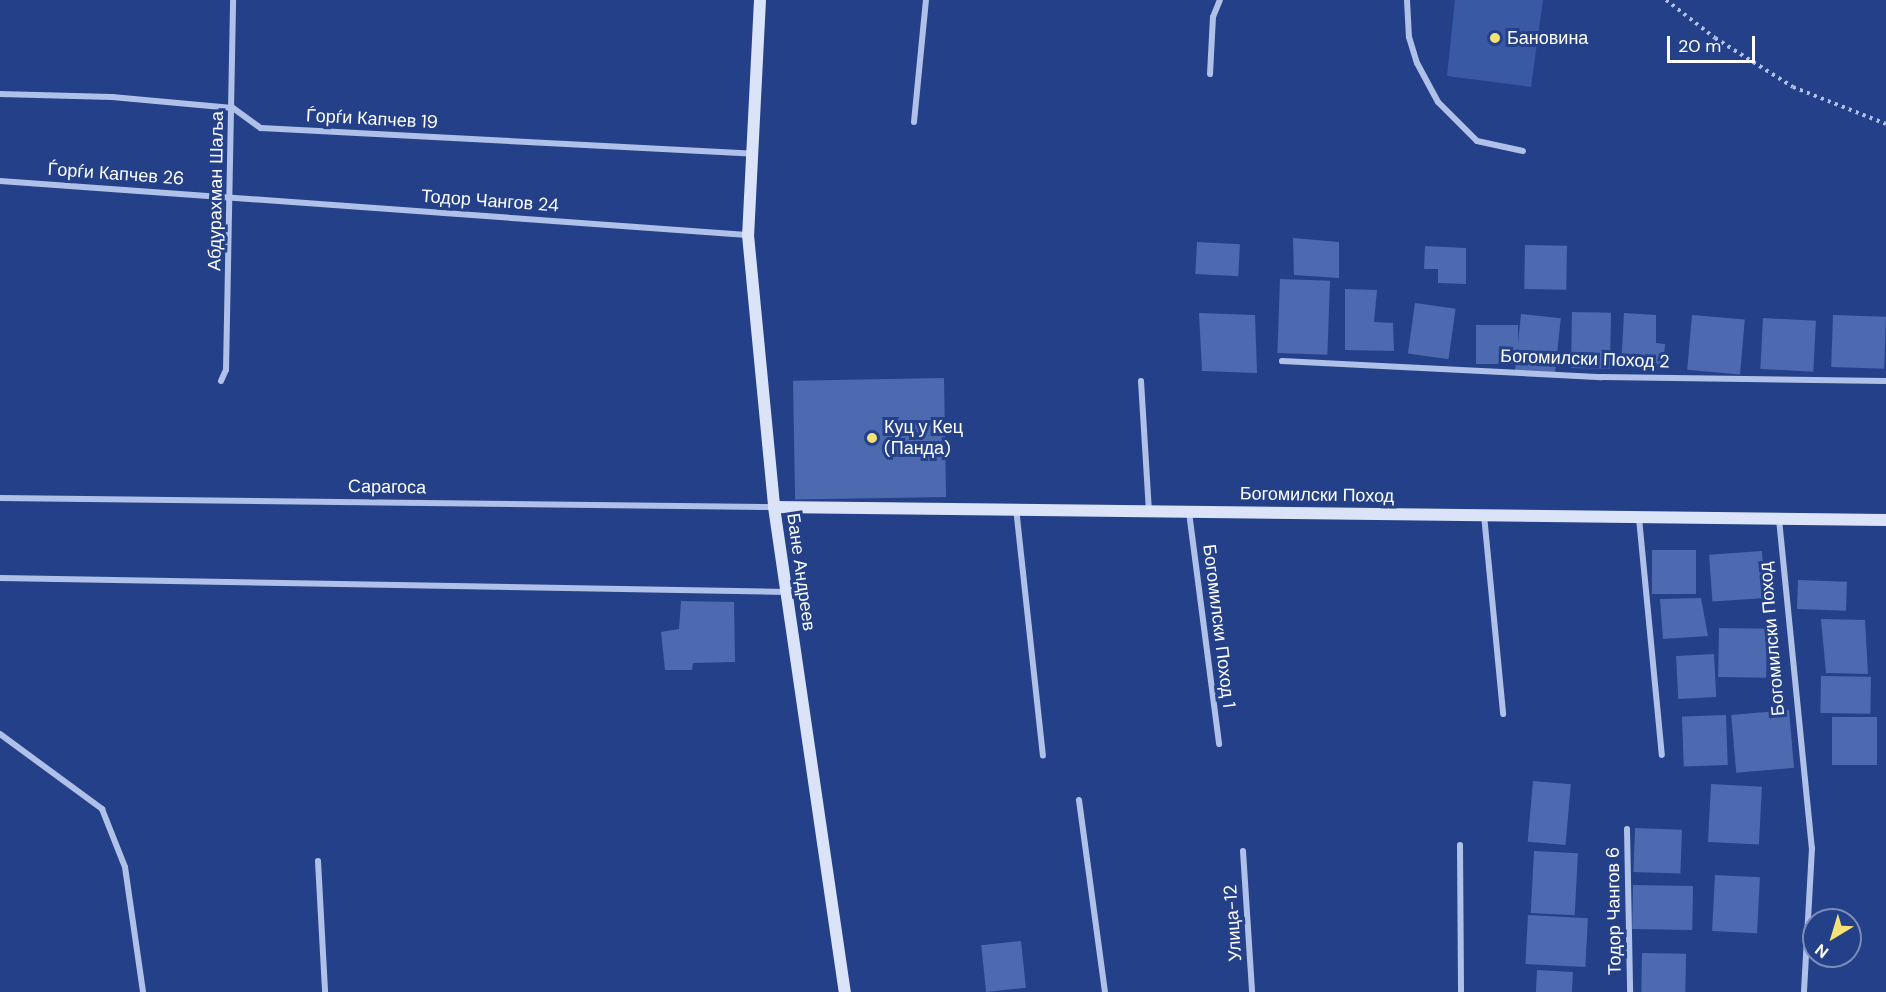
<!DOCTYPE html>
<html>
<head>
<meta charset="utf-8">
<style>
  body { margin:0 }
  #map { position:relative; width:1886px; height:992px; overflow:hidden; background:#244088; font-family:"DM Sans",sans-serif }
  div>[style] { position:absolute }
  [style*='--x'] { left:calc(var(--x)*1px); top:calc(var(--y)*1px); width:calc(var(--w)*1px); rotate:calc(var(--a)*1deg) }
  .green>* { inset:0; background:#3959a5 }
  .building>* { inset:0; background:#4d69b0; transform-origin:0 0 }
  .path>* { height:4px; margin-top:-2px; transform-origin:0; background:repeating-linear-gradient(90deg,#b0c1e9 0 3px,transparent 0 7.5px) }
  .street>* { height:6px; margin:-3px; padding:0 3px; transform-origin:3px; border-radius:3px; background:#b0c1e9 }
  .secondary>* { height:12px; margin:-6px; padding:0 6px; transform-origin:6px; border-radius:6px; background:#dbe3f8 }
  .dots>* { width:16px; height:16px; translate:-50% -50%; box-sizing:border-box; border:3px solid #244088; border-radius:50% }
  span { translate:-50% -50%; white-space:nowrap; text-align:center; line-height:1.15; -webkit-text-stroke:6px #244088; paint-order:stroke }
  .poi-label { font-size:18px; color:#fff }
  .left { translate:0 -50%; text-align:left }
  .street-label { font-size:18px; color:#fff }
  .north { position:absolute; left:1802px; top:908px; width:60px; height:60px; box-sizing:border-box; background:#244088; border:2px solid #7c8cb8; border-radius:50%; rotate:218deg; font-size:16px; font-weight:700; line-height:24px; text-align:center; color:#fff }
  .north::after { content:''; display:block; margin:auto; width:21px; height:27px; background:#f4e374; clip-path:polygon(50% 0,100% 100%,50% 72%,0 100%) }
  .scale { position:absolute; left:1667px; top:36px; width:88px; height:27px; box-sizing:border-box; border:3px solid #fff; border-top:0; padding-left:8px; font-size:18px; line-height:21px; white-space:nowrap; color:#fff; -webkit-text-stroke:4px #244088; paint-order:stroke }
</style>
</head>
<body>
<div id="map">
  <div class="green">
    <i style="clip-path:polygon(1455px 0,1543px 0,1531px 87px,1447px 76px)"></i>
  </div>
  <div class="building">
    <i style="clip-path:polygon(1293px 238px,1339px 242px,1339px 278px,1294px 275px)"></i>
    <i style="left:1197px;top:242px;width:43px;height:32px;rotate:3deg"></i>
    <i style="left:1525px;top:245px;width:42px;height:44px;rotate:1deg"></i>
    <i style="clip-path:polygon(1425px 246px,1466px 248px,1466px 284px,1438px 283px,1438px 269px,1424px 269px)"></i>
    <i style="left:1280px;top:279px;width:50px;height:74px;rotate:2deg"></i>
    <i style="clip-path:polygon(1345px 289px,1377px 290px,1374px 322px,1393px 323px,1394px 351px,1345px 350px)"></i>
    <i style="left:1415px;top:303px;width:41px;height:51px;rotate:8deg"></i>
    <i style="left:1572px;top:312px;width:39px;height:56px;rotate:1deg"></i>
    <i style="clip-path:polygon(1199px 313px,1255px 315px,1257px 373px,1202px 371px)"></i>
    <i style="clip-path:polygon(1624px 313px,1656px 315px,1656px 343px,1665px 344px,1663px 370px,1621px 368px)"></i>
    <i style="left:1521px;top:314px;width:40px;height:57px;rotate:6deg"></i>
    <i style="left:1692px;top:315px;width:53px;height:55px;rotate:5deg"></i>
    <i style="left:1833px;top:315px;width:53px;height:52px;rotate:2deg"></i>
    <i style="left:1763px;top:318px;width:53px;height:51px;rotate:3deg"></i>
    <i style="left:1476px;top:325px;width:42px;height:39px"></i>
    <i style="left:944px;top:378px;width:119px;height:151px;rotate:89deg"></i>
    <i style="left:1652px;top:550px;width:44px;height:44px"></i>
    <i style="left:1762px;top:551px;width:47px;height:53px;rotate:86deg"></i>
    <i style="left:1798px;top:580px;width:49px;height:29px;rotate:2deg"></i>
    <i style="clip-path:polygon(1701px 598px,1708px 636px,1663px 639px,1660px 599px)"></i>
    <i style="clip-path:polygon(681px 601px,734px 602px,735px 662px,693px 663px,692px 670px,665px 670px,661px 632px,679px 629px)"></i>
    <i style="clip-path:polygon(1821px 619px,1865px 620px,1868px 674px,1826px 673px)"></i>
    <i style="left:1719px;top:628px;width:48px;height:49px;rotate:1deg"></i>
    <i style="left:1714px;top:654px;width:43px;height:38px;rotate:87deg"></i>
    <i style="left:1821px;top:676px;width:50px;height:37px;rotate:1deg"></i>
    <i style="left:1789px;top:710px;width:58px;height:58px;rotate:85deg"></i>
    <i style="left:1726px;top:715px;width:50px;height:44px;rotate:88deg"></i>
    <i style="left:1877px;top:717px;width:48px;height:45px;rotate:90deg"></i>
    <i style="left:1533px;top:781px;width:38px;height:61px;rotate:5deg"></i>
    <i style="left:1711px;top:784px;width:51px;height:58px;rotate:3deg"></i>
    <i style="left:1635px;top:828px;width:47px;height:44px;rotate:2deg"></i>
    <i style="left:1534px;top:851px;width:44px;height:62px;rotate:3deg"></i>
    <i style="left:1715px;top:875px;width:45px;height:56px;rotate:3deg"></i>
    <i style="left:1633px;top:885px;width:60px;height:44px;rotate:1deg"></i>
    <i style="left:1528px;top:915px;width:60px;height:49px;rotate:3deg"></i>
    <i style="left:1021px;top:941px;width:47px;height:40px;rotate:84deg"></i>
    <i style="left:1642px;top:953px;width:44px;height:39px;rotate:1deg"></i>
    <i style="left:1537px;top:970px;width:36px;height:22px;rotate:3deg"></i>
  </div>
  <div class="path">
    <i style="--x:1666;--y:0;--w:62;--a:37.8"></i>
    <i style="--x:1715;--y:38;--w:92;--a:32.1"></i>
    <i style="--x:1793;--y:87;--w:100;--a:21.7"></i>
  </div>
  <div class="street">
    <i style="--x:1407;--y:0;--w:37;--a:87"></i>
    <i style="--x:1409;--y:37;--w:27;--a:73"></i>
    <i style="--x:1417;--y:63;--w:44;--a:61.7"></i>
    <i style="--x:1438;--y:102;--w:55;--a:45"></i>
    <i style="--x:1477;--y:141;--w:47;--a:12.3"></i>
    <i style="--x:1210;--y:74;--w:57;--a:-87"></i>
    <i style="--x:1213;--y:17;--w:18;--a:-68"></i>
    <i style="--x:0;--y:94;--w:112;--a:1.5"></i>
    <i style="--x:112;--y:97;--w:121;--a:5.2"></i>
    <i style="--x:233;--y:108;--w:34;--a:36"></i>
    <i style="--x:261;--y:128;--w:489;--a:3"></i>
    <i style="--x:914;--y:122;--w:123;--a:-84.4"></i>
    <i style="--x:0;--y:181;--w:749;--a:4.13"></i>
    <i style="--x:1282;--y:361;--w:320;--a:2.9"></i>
    <i style="--x:1602;--y:377;--w:284;--a:0.8"></i>
    <i style="--x:221;--y:381;--w:12;--a:-66"></i>
    <i style="--x:226;--y:370;--w:370;--a:-88.9"></i>
    <i style="--x:1141;--y:381;--w:129;--a:86.5"></i>
    <i style="--x:0;--y:498;--w:774;--a:0.67"></i>
    <i style="--x:1016;--y:508;--w:249;--a:83.8"></i>
    <i style="--x:1189;--y:512;--w:234;--a:82.6"></i>
    <i style="--x:1484;--y:515;--w:200;--a:84.5"></i>
    <i style="--x:1639;--y:518;--w:238;--a:84.5"></i>
    <i style="--x:1779;--y:519;--w:331;--a:84.3"></i>
    <i style="--x:1812;--y:848;--w:144;--a:93.2"></i>
    <i style="--x:0;--y:578;--w:786;--a:1.02"></i>
    <i style="--x:0;--y:734;--w:127;--a:36.3"></i>
    <i style="--x:102;--y:809;--w:62;--a:68.4"></i>
    <i style="--x:125;--y:867;--w:126;--a:81.8"></i>
    <i style="--x:1079;--y:800;--w:194;--a:82.3"></i>
    <i style="--x:1627;--y:829;--w:163;--a:88.9"></i>
    <i style="--x:1460;--y:845;--w:147;--a:89.6"></i>
    <i style="--x:1243;--y:851;--w:141;--a:86.3"></i>
    <i style="--x:318;--y:861;--w:131;--a:86.9"></i>
  </div>
  <div class="secondary">
    <i style="--x:760;--y:0;--w:235;--a:92.9"></i>
    <i style="--x:748;--y:235;--w:273;--a:84.5"></i>
    <i style="--x:774;--y:507;--w:490;--a:81.7"></i>
    <i style="--x:774;--y:507;--w:1112;--a:0.67"></i>
  </div>
  <div class="dots">
    <i style="left:1495px;top:38px;background:#f4e374"></i>
    <i style="left:872px;top:438px;background:#f4e374"></i>
  </div>
  <div class="poi-label">
    <span class="left" style="left:1507px;top:38px">Бановина</span>
    <span class="left" style="left:884px;top:438px">Куц у Кец<br>(Панда)</span>
  </div>
  <div class="street-label">
    <span style="left:372px;top:119px;rotate:3deg">Ѓорѓи Капчев 19</span>
    <span style="left:116px;top:174px;rotate:4deg">Ѓорѓи Капчев 26</span>
    <span style="left:216px;top:191px;rotate:-89deg">Абдурахман Шаља</span>
    <span style="left:490px;top:201px;rotate:4deg">Тодор Чангов 24</span>
    <span style="left:1585px;top:359px;rotate:2deg">Богомилски Поход 2</span>
    <span style="left:387px;top:487px;rotate:1deg">Сарагоса</span>
    <span style="left:1317px;top:495px;rotate:1deg">Богомилски Поход</span>
    <span style="left:801px;top:572px;rotate:82deg">Бане Андреев</span>
    <span style="left:1219px;top:626px;rotate:83deg">Богомилски Поход 1</span>
    <span style="left:1772px;top:639px;rotate:-95deg">Богомилски Поход</span>
    <span style="left:1614px;top:911px;rotate:-91deg">Тодор Чангов 6</span>
    <span style="left:1233px;top:923px;rotate:-94deg">Улица-12</span>
  </div>
  <div class="north">N</div>
  <div class="scale">20 m</div>
</div>
</body>
</html>
